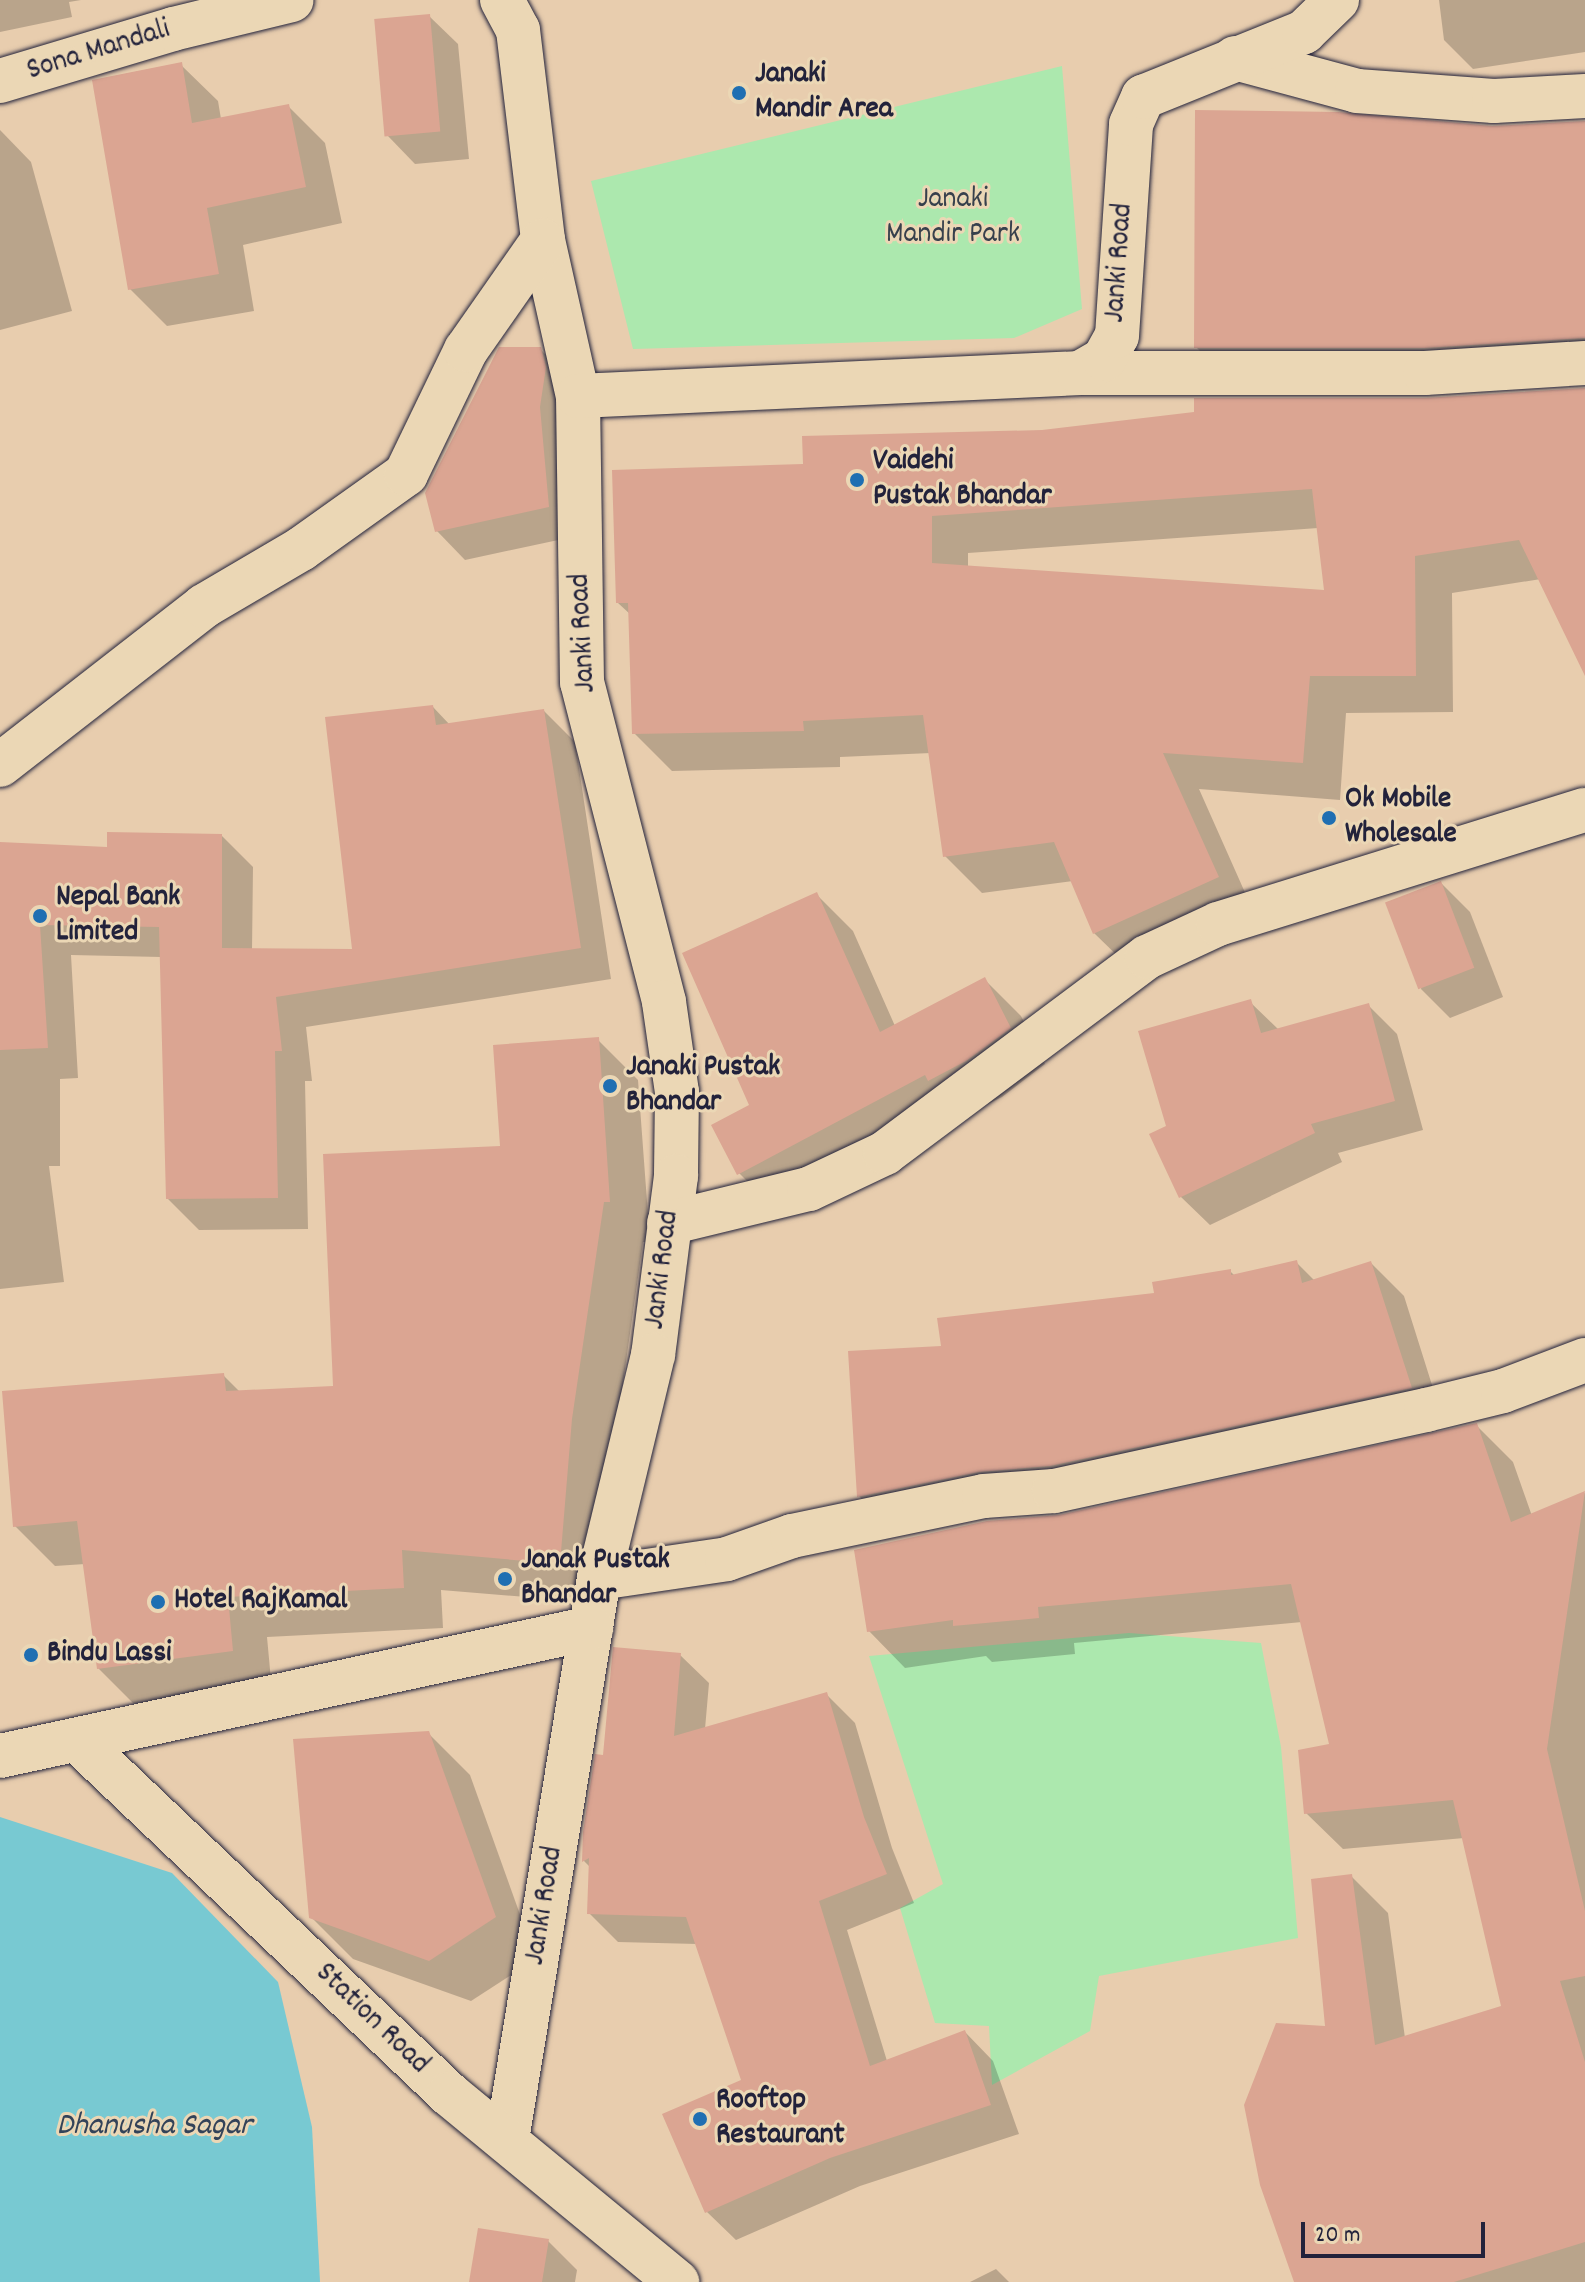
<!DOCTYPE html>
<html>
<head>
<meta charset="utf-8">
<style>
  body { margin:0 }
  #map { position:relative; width:1585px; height:2282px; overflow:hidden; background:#e8cdae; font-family:Dekko,sans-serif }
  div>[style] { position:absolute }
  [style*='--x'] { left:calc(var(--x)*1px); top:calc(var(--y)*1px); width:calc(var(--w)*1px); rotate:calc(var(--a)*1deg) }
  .green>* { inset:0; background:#ace8ae }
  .water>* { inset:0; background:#78c9d2 }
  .shadow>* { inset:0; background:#0003 }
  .building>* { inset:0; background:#dba592; transform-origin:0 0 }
  .roads { filter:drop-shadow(0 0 2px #22223b) drop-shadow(0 0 2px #22223b) }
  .minor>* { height:44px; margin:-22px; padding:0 22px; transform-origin:22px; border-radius:22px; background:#ebd7b5 }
  .major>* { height:44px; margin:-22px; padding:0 22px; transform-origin:22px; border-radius:22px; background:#ebd7b5 }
  .dots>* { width:22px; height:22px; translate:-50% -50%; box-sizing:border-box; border:4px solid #ebd7b5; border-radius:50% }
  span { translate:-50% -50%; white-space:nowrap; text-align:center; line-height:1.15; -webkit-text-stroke:6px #ebd7b5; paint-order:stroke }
  .street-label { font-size:30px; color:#22223b }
  .poi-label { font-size:30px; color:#22223b; font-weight:700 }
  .left { translate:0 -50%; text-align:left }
  .park-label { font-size:30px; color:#37404c }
  .water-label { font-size:32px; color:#334359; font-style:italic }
  .scale { position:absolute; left:1301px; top:2222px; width:184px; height:36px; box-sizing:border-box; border:4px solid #22223b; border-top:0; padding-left:10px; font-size:24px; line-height:28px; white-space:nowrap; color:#22223b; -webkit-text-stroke:6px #ebd7b5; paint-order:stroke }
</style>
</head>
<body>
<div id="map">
  <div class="green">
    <i style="clip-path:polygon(1062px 66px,1082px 309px,1014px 338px,633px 349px,591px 181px)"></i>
    <i style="clip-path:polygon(1129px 1633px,1261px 1643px,1281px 1747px,1298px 1938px,1099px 1976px,1090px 2031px,992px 2085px,989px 2026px,935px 2023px,900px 1908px,943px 1884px,869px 1656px)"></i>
  </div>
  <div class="water">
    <i style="clip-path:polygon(0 1817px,172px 1873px,278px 1982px,312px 2127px,320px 2282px,0 2282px)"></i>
  </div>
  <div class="shadow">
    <i style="clip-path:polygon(0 0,81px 0,69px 2px,72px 17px,0 32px)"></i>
    <i style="clip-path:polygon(1439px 0,1585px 0,1585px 52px,1473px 69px,1444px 40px)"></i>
    <i style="clip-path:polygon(429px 16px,458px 44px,469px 159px,415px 164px,387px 135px)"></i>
    <i style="clip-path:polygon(181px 65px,218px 101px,221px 119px,288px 106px,325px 143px,342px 223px,243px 245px,254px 311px,167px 326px,130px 289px)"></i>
    <i style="clip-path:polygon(1585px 123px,1585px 377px,1234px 385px,1196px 347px,1495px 128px)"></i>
    <i style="clip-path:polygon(0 130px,31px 162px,72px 311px,0 330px)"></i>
    <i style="clip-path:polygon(540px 349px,569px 378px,577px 536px,465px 560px,437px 531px)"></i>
    <i style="clip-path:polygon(evenodd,1585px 390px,1585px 671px,1541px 579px,1452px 593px,1453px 712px,1346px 713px,1340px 800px,1199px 789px,1255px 915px,1132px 970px,1094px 933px,1073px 881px,982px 893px,945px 856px,931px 753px,840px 757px,840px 767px,672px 771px,634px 733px,631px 615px,618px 603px,805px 466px,1043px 432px,1585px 390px,1318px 528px,1327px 592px,968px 568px,968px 553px,1318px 528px)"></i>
    <i style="clip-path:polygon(433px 707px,450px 725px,544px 711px,575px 742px,611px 979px,306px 1027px,312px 1081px,305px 1081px,308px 1229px,199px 1230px,168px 1199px,161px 957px,71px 955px,78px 1078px,60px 1079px,60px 1166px,49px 1166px,64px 1282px,0 1289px,0 844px,109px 849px,222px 836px,253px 867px,252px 951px,354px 951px)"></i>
    <i style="clip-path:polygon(1441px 883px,1470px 912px,1503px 997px,1450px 1018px,1421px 989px)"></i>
    <i style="clip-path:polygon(817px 895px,853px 931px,895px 1026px,985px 980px,1021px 1016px,1045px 1064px,1002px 1097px,775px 1209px,739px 1173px,752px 1106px)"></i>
    <i style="clip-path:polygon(1250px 1002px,1279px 1030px,1369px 1006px,1397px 1034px,1423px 1130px,1338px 1153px,1342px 1162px,1210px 1225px,1181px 1197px,1169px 1127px)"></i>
    <i style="clip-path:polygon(598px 1040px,638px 1080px,650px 1242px,643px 1242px,612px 1460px,600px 1603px,441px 1590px,443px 1628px,267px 1637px,272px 1691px,139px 1709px,98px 1668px,85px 1564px,55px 1566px,15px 1526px,223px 1375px,241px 1393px,335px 1388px,502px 1148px)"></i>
    <i style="clip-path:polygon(1297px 1263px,1315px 1281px,1371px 1263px,1404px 1296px,1443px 1420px,891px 1529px,859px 1496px,943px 1348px,1156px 1295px,1230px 1271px,1235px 1276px)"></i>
    <i style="clip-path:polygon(1476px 1425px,1513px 1462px,1532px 1516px,1585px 1493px,1585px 2282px,1296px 2282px,1351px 1876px,1388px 1913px,1405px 2038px,1503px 2008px,1464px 1838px,1343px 1849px,1306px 1813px,1332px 1746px,1302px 1622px,1074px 1643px,1075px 1654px,992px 1662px,986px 1656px,905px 1668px,869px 1631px,1060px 1517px)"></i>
    <i style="clip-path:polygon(680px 1655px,709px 1683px,705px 1729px,826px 1694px,855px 1723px,892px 1848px,914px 1903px,847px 1930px,887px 2061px,965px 2032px,993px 2061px,1019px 2134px,860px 2186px,736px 2240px,707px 2212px,744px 2081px,697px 1944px,618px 1942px,589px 1913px,590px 1867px,584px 1861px,585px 1832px,605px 1757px)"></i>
    <i style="clip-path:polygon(428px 1733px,470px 1775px,536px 1959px,471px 2001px,353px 1959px,311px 1917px)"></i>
    <i style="clip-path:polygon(548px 2241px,577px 2270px,575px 2282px,471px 2282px)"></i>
    <i style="clip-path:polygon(996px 2269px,1009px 2282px,970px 2282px)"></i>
  </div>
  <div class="building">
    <i style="left:430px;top:14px;width:118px;height:56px;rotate:85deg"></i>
    <i style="clip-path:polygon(182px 62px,192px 123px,289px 104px,306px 187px,207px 208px,219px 274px,128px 290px,92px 80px)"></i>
    <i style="clip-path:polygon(1195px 110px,1338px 112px,1492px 126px,1585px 121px,1585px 338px,1424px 348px,1194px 348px)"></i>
    <i style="clip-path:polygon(499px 347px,541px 347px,546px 367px,540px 407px,549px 507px,435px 532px,425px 493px)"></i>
    <i style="clip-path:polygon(evenodd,1585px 388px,1585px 676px,1519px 540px,1415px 556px,1416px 676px,1310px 676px,1303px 763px,1163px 753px,1219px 877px,1093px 934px,1054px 842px,943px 857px,923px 715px,803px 721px,804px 731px,632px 734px,628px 603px,616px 603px,612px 470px,803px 464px,802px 436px,1042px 430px,1194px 412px,1194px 398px,1425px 398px,1585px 388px,1312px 489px,1324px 590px,932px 563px,932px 516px,1312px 489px)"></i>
    <i style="clip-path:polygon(433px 705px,436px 725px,544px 709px,581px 948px,276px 997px,282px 1051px,275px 1051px,278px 1198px,166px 1199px,159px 927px,40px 925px,48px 1048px,0 1050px,0 842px,107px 847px,107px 832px,222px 834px,222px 948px,352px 949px,325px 717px)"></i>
    <i style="left:1441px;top:881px;width:93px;height:60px;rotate:69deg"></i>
    <i style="clip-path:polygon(817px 892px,880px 1032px,985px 977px,1011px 1028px,966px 1061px,928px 1081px,925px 1075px,737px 1175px,711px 1125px,749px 1105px,682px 953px)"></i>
    <i style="clip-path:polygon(1251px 999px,1261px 1033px,1369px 1003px,1395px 1101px,1311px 1124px,1315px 1133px,1179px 1198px,1149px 1134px,1166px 1126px,1138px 1031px)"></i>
    <i style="clip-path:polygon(599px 1037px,610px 1202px,604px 1202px,572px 1419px,560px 1564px,402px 1550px,404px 1588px,228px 1597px,233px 1651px,97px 1669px,77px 1521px,13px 1527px,2px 1391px,224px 1373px,226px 1391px,333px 1386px,323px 1154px,500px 1146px,493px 1045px)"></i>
    <i style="clip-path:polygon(1297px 1260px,1302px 1283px,1371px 1261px,1412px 1388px,1050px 1466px,979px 1472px,857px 1497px,848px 1351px,941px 1346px,937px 1318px,1154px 1293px,1152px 1282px,1231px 1269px,1231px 1275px)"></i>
    <i style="clip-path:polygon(1477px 1423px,1511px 1522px,1585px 1491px,1547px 1749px,1585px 1911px,1585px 1976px,1560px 1981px,1585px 2062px,1585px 2242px,1454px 2282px,1294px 2282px,1260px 2185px,1244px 2105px,1276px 2023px,1325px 2026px,1311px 1879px,1352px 1874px,1375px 2045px,1501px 2006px,1453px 1800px,1304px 1814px,1298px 1750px,1329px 1744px,1291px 1584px,1038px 1607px,1039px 1618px,953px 1626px,953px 1620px,867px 1632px,854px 1550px,987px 1521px,1059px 1515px)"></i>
    <i style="clip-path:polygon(613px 1647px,681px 1653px,674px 1736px,827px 1692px,864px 1817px,887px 1874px,819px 1901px,870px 2066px,965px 2030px,991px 2105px,830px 2158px,705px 2213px,662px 2114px,741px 2080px,686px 1917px,587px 1914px,589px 1858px,582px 1862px,583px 1832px,595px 1754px,603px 1755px)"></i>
    <i style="clip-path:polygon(429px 1731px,496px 1917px,429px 1961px,309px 1918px,293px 1739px)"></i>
    <i style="clip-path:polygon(478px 2228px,549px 2239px,542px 2282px,469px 2282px)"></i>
  </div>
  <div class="roads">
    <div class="minor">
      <i style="--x:502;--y:0;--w:34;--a:62"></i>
      <i style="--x:518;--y:30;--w:211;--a:83.2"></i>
      <i style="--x:543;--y:240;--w:160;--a:77.4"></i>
      <i style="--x:578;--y:396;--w:286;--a:89.2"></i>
      <i style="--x:582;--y:682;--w:330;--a:75.6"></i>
      <i style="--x:664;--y:1002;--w:91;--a:81.8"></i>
      <i style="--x:677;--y:1092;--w:84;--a:90.7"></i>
      <i style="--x:676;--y:1176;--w:180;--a:97.3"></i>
      <i style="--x:653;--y:1355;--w:229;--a:103.6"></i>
      <i style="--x:599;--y:1578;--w:569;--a:99.3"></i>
      <i style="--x:1235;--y:58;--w:126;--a:15.1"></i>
      <i style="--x:1357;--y:91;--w:137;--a:4.2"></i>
      <i style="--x:1494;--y:101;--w:91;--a:-3.1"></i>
      <i style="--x:0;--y:81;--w:181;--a:-16.7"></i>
      <i style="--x:173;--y:29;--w:122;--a:-13.7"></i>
      <i style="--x:1080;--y:373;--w:345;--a:0"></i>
      <i style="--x:1425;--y:373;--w:160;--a:-3.6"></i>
      <i style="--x:578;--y:396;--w:503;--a:-2.62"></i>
      <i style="--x:1080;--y:373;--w:28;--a:-30"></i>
      <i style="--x:1104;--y:359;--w:26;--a:-61"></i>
      <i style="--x:1117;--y:336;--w:212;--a:-86.2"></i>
      <i style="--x:1131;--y:124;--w:30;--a:-66"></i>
      <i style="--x:1143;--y:97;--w:174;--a:-22"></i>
      <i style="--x:1304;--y:32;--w:46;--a:-44.1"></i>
      <i style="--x:0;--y:765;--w:259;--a:-37.9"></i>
      <i style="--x:204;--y:606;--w:113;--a:-30.4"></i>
      <i style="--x:301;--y:549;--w:129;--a:-35.5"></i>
      <i style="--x:406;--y:474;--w:138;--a:-64.2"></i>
      <i style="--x:466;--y:350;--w:134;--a:-55"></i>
      <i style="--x:669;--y:1223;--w:144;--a:-13.7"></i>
      <i style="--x:809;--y:1189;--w:84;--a:-25.3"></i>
      <i style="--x:885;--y:1153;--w:327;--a:-36.8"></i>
      <i style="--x:1147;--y:957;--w:78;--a:-24.9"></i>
      <i style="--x:1218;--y:924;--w:384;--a:-17.3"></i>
      <i style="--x:599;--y:1578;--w:129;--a:-8.4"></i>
      <i style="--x:727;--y:1559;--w:69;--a:-19.5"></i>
      <i style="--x:792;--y:1536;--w:196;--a:-11.8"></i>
      <i style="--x:984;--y:1496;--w:70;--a:-4.1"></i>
      <i style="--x:1054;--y:1491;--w:381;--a:-12.3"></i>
      <i style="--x:1426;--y:1410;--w:79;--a:-13.9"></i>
      <i style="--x:1503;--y:1391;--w:88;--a:-20.7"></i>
      <i style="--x:79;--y:1742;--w:511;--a:43.57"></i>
      <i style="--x:449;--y:2094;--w:296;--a:39.5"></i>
    </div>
    <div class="major">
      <i style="--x:0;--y:1756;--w:605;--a:-12.22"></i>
    </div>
  </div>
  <div class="dots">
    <i style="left:739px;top:93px;background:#1f6fb2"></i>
    <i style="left:857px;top:480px;background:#1f6fb2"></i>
    <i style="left:1329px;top:818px;background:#1f6fb2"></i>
    <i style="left:40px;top:916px;background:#1f6fb2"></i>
    <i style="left:610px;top:1086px;background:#1f6fb2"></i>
    <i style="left:505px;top:1579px;background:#1f6fb2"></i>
    <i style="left:158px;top:1602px;background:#1f6fb2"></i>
    <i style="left:31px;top:1655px;background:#1f6fb2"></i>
    <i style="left:700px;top:2119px;background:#1f6fb2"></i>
  </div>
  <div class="street-label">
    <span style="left:99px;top:52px;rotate:-17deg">Sona Mandali</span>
    <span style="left:1121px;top:263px;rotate:-86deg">Janki Road</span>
    <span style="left:585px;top:633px;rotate:-93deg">Janki Road</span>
    <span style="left:664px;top:1270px;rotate:-83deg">Janki Road</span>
    <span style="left:546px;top:1906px;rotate:-81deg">Janki Road</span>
    <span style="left:371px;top:2020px;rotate:44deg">Station Road</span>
  </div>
  <div class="poi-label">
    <span class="left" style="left:755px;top:93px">Janaki<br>Mandir Area</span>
    <span class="left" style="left:873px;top:480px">Vaidehi<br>Pustak Bhandar</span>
    <span class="left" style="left:1345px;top:818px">Ok Mobile<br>Wholesale</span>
    <span class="left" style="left:56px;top:916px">Nepal Bank<br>Limited</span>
    <span class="left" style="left:626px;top:1086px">Janaki Pustak<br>Bhandar</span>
    <span class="left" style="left:521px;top:1579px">Janak Pustak<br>Bhandar</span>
    <span class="left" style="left:174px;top:1602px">Hotel RajKamal</span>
    <span class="left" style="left:47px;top:1655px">Bindu Lassi</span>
    <span class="left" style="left:716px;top:2119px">Rooftop<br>Restaurant</span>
  </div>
  <div class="park-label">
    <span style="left:953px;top:218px">Janaki<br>Mandir Park</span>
  </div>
  <div class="water-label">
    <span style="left:154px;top:2127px">Dhanusha Sagar</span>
  </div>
  <div class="scale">20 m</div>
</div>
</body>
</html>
